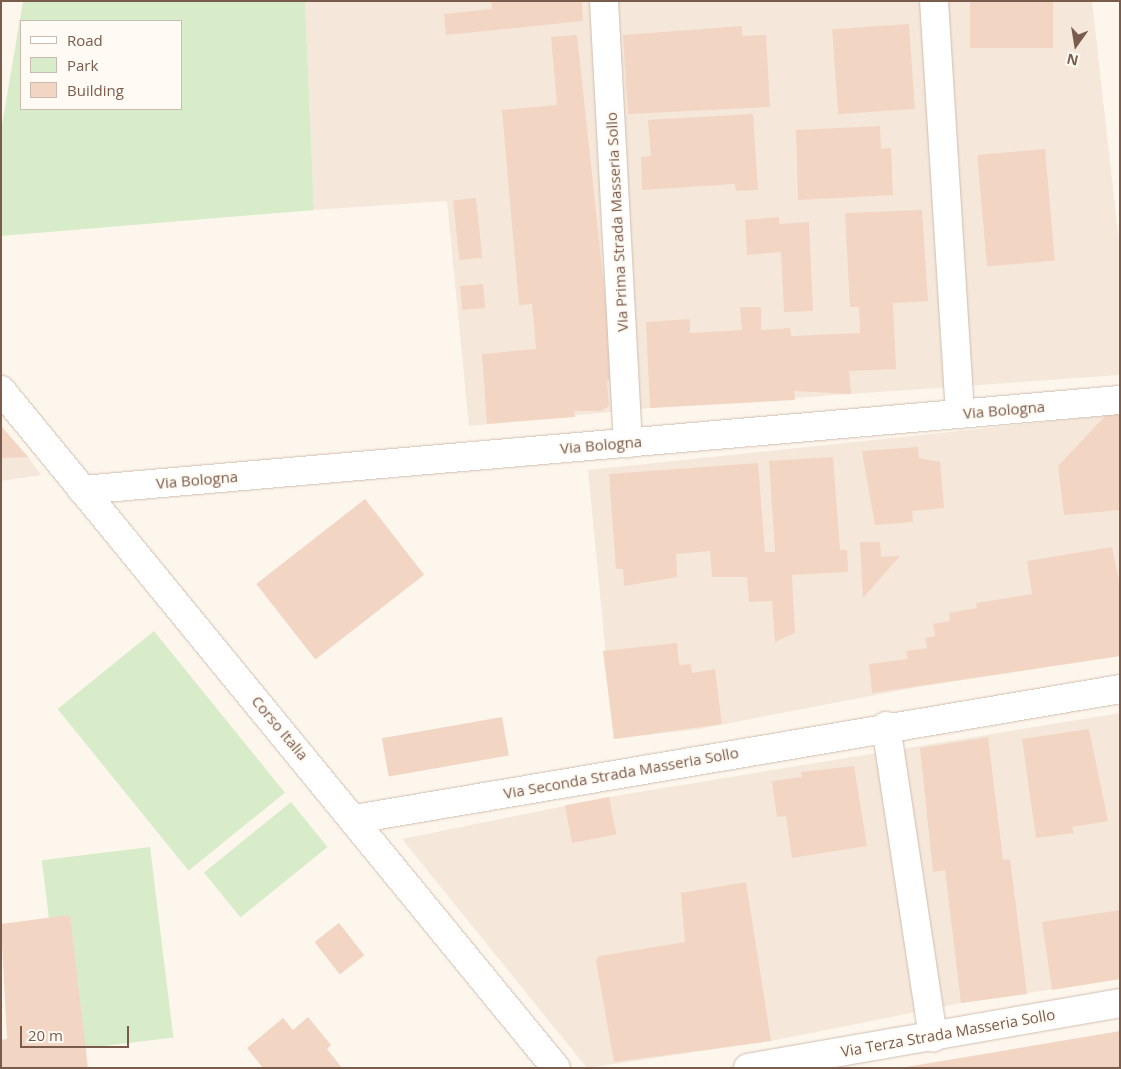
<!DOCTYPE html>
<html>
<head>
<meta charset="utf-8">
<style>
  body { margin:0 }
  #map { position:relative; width:1121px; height:1069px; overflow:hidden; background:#fdf6ec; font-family:"Open Sans",sans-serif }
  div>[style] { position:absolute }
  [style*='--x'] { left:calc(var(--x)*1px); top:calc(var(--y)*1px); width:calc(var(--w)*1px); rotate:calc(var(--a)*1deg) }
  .residential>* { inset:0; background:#f5e8da }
  .green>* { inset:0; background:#d8ecc9; transform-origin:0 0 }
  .building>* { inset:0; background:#f3d5c3; transform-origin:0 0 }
  .roads { filter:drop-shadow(0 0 1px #d1beb0) drop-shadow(0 0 1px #d1beb0) }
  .minor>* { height:28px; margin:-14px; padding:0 14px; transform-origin:14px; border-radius:14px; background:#fff }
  span { translate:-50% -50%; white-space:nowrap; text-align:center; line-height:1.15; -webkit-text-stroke:4px #fffaf3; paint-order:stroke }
  .street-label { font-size:15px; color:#7a5c4d }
  .frame { position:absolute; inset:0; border:2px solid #7a5c4d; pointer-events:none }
  .legend { position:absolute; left:20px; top:20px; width:162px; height:90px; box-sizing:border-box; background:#fffaf3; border:1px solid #cabbb1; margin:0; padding:6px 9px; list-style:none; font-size:15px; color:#7a5c4d }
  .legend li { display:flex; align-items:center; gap:10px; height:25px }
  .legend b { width:25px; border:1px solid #cabbb1 }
  .north { position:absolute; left:1051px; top:20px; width:50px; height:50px; -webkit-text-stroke:4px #fffaf3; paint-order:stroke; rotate:193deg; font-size:14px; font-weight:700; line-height:20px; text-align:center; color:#7a5c4d }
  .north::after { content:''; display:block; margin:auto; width:18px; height:22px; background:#7a5c4d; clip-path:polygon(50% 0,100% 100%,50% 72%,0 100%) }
  .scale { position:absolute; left:20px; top:1026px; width:109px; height:22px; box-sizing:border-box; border:2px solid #7a5c4d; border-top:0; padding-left:6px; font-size:15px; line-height:18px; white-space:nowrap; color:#7a5c4d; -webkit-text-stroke:4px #fffaf3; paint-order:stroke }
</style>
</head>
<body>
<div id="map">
  <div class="residential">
    <i style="clip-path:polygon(305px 1px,1092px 1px,1120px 251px,1120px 375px,650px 408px,469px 426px,447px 201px,314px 210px)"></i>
    <i style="clip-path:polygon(1120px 414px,1120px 656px,912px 688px,699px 729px,614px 739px,588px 470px)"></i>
    <i style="clip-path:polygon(1px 426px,28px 457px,41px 475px,1px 481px)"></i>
    <i style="clip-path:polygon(1120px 713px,1120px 979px,961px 1003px,771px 1041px,587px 1068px,402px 839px,609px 797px)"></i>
  </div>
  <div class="green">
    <i style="clip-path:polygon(evenodd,23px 1px,305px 1px,314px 210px,1px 236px,1px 131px,23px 1px,21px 21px,181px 21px,181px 109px,21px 109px,21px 21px)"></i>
    <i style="left:154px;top:631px;width:208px;height:124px;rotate:51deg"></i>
    <i style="left:291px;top:802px;width:58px;height:112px;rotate:51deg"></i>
    <i style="left:150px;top:847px;width:192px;height:109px;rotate:83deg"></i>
  </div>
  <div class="building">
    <i style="clip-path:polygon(491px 1px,582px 1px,583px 21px,446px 35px,444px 14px,492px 9px)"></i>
    <i style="left:970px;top:1px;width:83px;height:47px"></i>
    <i style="left:909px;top:24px;width:85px;height:77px;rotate:86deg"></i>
    <i style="clip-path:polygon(742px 26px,742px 36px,766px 35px,770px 107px,628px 114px,623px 35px)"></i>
    <i style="clip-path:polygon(577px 35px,614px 379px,607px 381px,609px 406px,601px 411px,574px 411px,575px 417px,487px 424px,482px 354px,536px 349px,532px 304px,519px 305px,502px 110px,557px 105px,551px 37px)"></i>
    <i style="clip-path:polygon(753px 114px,758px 190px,736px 191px,735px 184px,642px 190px,641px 157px,651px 156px,648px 120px)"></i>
    <i style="clip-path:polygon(880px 126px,881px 149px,891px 148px,893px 195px,798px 200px,796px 130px)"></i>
    <i style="left:1045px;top:149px;width:112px;height:68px;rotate:85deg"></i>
    <i style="left:476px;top:198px;width:60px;height:23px;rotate:84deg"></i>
    <i style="clip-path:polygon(922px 210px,928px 301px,893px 303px,896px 369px,849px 371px,851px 394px,794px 391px,795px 400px,650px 408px,646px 322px,690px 319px,690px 333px,742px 330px,740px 307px,761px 307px,761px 330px,790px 328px,791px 336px,860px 333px,859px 307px,850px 307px,845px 213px)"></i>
    <i style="clip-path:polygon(779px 217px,779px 224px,809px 222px,813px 311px,784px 312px,781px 252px,747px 255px,745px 220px)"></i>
    <i style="left:483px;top:284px;width:24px;height:23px;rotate:85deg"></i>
    <i style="clip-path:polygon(1120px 414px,1120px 510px,1064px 515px,1058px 466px,1106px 415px)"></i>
    <i style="clip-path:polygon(1px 426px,28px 457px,1px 458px)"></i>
    <i style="clip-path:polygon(918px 447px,919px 458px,940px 462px,944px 508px,912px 511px,913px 522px,875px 525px,862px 451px)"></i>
    <i style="clip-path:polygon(833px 457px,840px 550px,847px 550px,848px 572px,792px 575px,795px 633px,775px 642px,772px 601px,749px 602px,747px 577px,712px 577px,710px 551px,676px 554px,677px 577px,624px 586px,623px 569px,616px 569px,609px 474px,758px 463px,765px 552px,775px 552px,769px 461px)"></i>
    <i style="left:365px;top:499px;width:96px;height:138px;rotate:52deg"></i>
    <i style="clip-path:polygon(860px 542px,880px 542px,881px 557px,900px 556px,863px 598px)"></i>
    <i style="clip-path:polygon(1112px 547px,1120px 585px,1120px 656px,872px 693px,869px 664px,908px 659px,906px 651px,927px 648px,925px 638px,935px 636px,933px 624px,950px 621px,949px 613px,977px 608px,976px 603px,1032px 594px,1027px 561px)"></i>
    <i style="clip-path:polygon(677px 643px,679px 665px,691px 664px,692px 673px,715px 669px,722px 724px,614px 739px,603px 651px)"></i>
    <i style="left:502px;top:717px;width:39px;height:122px;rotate:80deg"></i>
    <i style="clip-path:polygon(1089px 729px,1108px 821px,1072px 827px,1074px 833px,1036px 838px,1022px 739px)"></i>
    <i style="clip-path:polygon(988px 737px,1003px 860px,1010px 859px,1027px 994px,961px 1003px,945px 870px,933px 872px,920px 748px)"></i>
    <i style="clip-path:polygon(854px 766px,867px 846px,792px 858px,786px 816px,777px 817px,772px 781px,802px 777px,801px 772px)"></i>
    <i style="left:609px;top:797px;width:38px;height:45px;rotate:79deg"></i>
    <i style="clip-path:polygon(746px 882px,771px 1041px,614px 1062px,596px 961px,599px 956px,685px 942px,681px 893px)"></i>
    <i style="clip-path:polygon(1120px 910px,1120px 979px,1052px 990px,1042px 922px)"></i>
    <i style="clip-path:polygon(70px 915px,88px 1068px,1px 1068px,1px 1040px,7px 1039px,1px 924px)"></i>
    <i style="left:339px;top:923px;width:41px;height:31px;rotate:52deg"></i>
    <i style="clip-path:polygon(308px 1017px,331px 1045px,327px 1049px,342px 1068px,263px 1068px,247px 1048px,283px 1018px,293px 1030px)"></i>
    <i style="clip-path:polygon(1120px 1031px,1120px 1068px,906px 1068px,906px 1067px)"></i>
  </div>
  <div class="roads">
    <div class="minor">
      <i style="--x:604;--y:1;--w:443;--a:86.9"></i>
      <i style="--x:934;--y:1;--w:414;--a:86.4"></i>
      <i style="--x:1;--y:390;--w:876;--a:50.7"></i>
      <i style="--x:82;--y:490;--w:1042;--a:-4.96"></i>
      <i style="--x:886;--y:726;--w:315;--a:81.4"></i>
      <i style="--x:355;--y:819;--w:776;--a:-9.64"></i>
      <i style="--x:748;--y:1068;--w:378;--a:-9.9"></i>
    </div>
  </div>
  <div class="street-label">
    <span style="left:617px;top:222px;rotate:-93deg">Via Prima Strada Masseria Sollo</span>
    <span style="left:1004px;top:410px;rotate:-5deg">Via Bologna</span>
    <span style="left:601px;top:445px;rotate:-5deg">Via Bologna</span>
    <span style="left:197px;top:480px;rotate:-5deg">Via Bologna</span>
    <span style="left:280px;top:728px;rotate:50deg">Corso Italia</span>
    <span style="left:621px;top:773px;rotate:-10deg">Via Seconda Strada Masseria Sollo</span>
    <span style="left:948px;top:1033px;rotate:-10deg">Via Terza Strada Masseria Sollo</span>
  </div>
  <div class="frame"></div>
  <ul class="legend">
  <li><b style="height:6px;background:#fff"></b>Road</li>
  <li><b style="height:14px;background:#d8ecc9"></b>Park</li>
  <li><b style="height:14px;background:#f3d5c3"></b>Building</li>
  </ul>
  <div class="north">N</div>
  <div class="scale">20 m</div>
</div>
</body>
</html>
